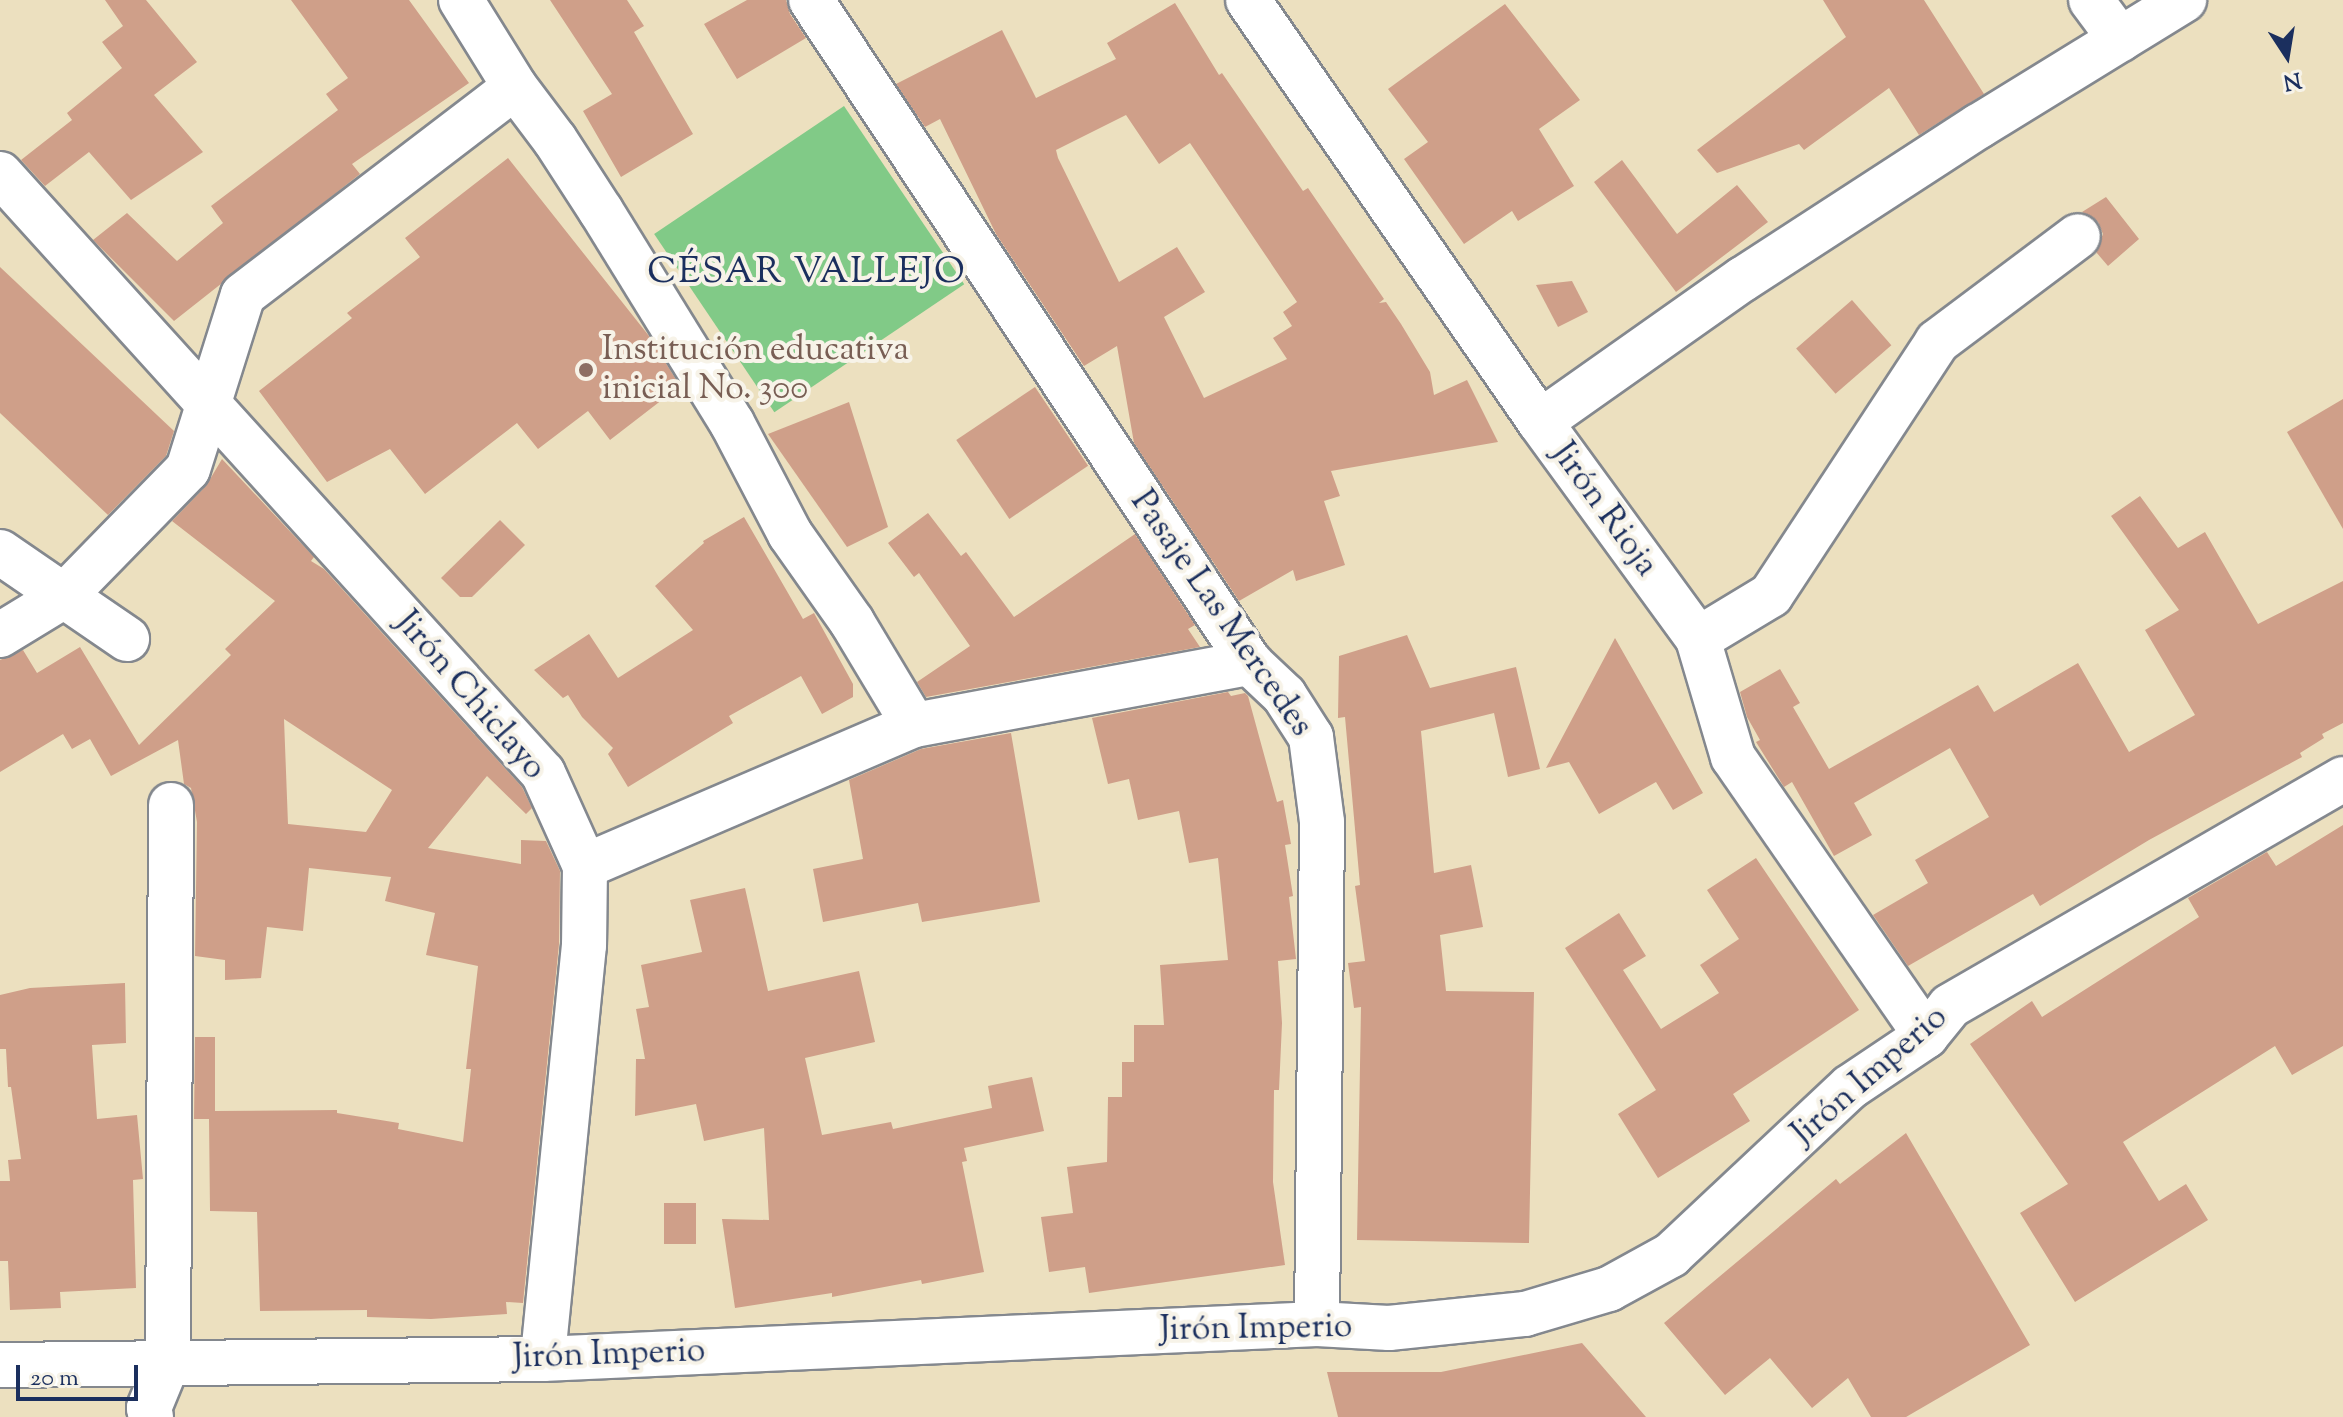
<!DOCTYPE html>
<meta charset="utf-8">
<style>
body{margin:0}
#map{position:relative;width:2343px;height:1417px;overflow:hidden;background:#ece0bf;font-family:"Sorts Mill Goudy",serif}
div>[style]{position:absolute}
[style*='--x']{left:calc(var(--x)*1px);top:calc(var(--y)*1px);width:calc(var(--w)*1px);rotate:calc(var(--a)*1deg)}
.green>*{inset:0;background:#81ca87;transform-origin:0 0}
.building>*{inset:0;background:#cf9f89;transform-origin:0 0}
.roads{filter:drop-shadow(2px 0 #84888e) drop-shadow(-2px 0 #84888e) drop-shadow(0 2px #84888e) drop-shadow(0 -2px #84888e)}
.street>*{height:44px;margin:-22px;padding:0 22px;transform-origin:22px;border-radius:22px;background:#fff}
.dots>*{width:22px;height:22px;translate:-50% -50%;box-sizing:border-box;border:4px solid #f7f3e8;border-radius:50%}
span{translate:-50% -50%;white-space:nowrap;text-align:center;line-height:1.15;-webkit-text-stroke:8px #f7f3e8;paint-order:stroke}
.education-label{font-size:34px;color:#785e54}
.left{translate:0 -50%;text-align:left}
.street-label{font-size:34px;color:#1b2f5e}
.neighbourhood-label{font-size:36px;color:#1b2f5e;letter-spacing:2px}
.north{position:absolute;left:2247px;top:16px;width:80px;height:80px;-webkit-text-stroke:6px #f7f3e8;paint-order:stroke;rotate:168deg;font-size:22px;font-weight:700;line-height:32px;text-align:center;color:#1b2f5e}
.north::after{content:'';display:block;margin:auto;width:28px;height:36px;background:#1b2f5e;clip-path:polygon(50% 0,100% 100%,50% 72%,0 100%)}
.scale{position:absolute;left:16px;top:1365px;width:122px;height:36px;box-sizing:border-box;border:4px solid #1b2f5e;border-top:0;padding-left:10px;font-size:24px;line-height:28px;white-space:nowrap;color:#1b2f5e;-webkit-text-stroke:6px #f7f3e8;paint-order:stroke}
</style>
<div id="map">
<div class="green">
<div style="left:844px;top:106px;width:215px;height:229px;rotate:56deg"></div>
</div>
<div class="building">
<div style="clip-path:polygon(105px 0,146px 0,197px 62px,154px 95px,203px 152px,131px 200px,89px 152px,45px 186px,21px 160px,72px 120px,67px 113px,122px 68px,102px 42px,123px 26px)"></div>
<div style="clip-path:polygon(291px 0,409px 0,469px 83px,352px 164px,360px 174px,174px 321px,93px 240px,127px 213px,177px 261px,223px 223px,211px 206px,338px 110px,326px 94px,348px 78px)"></div>
<div style="clip-path:polygon(550px 0,627px 0,644px 26px,634px 32px,693px 134px,621px 177px,583px 111px,612px 94px)"></div>
<div style="clip-path:polygon(747px 0,786px 0,790px 14px,806px 38px,737px 79px,704px 24px)"></div>
<div style="clip-path:polygon(1823px 0,1924px 0,1984px 94px,1919px 135px,1889px 88px,1804px 150px,1799px 144px,1717px 173px,1697px 150px,1846px 37px)"></div>
<div style="clip-path:polygon(evenodd,1175px 3px,1219px 75px,1222px 73px,1303px 191px,1308px 188px,1384px 299px,1379px 303px,1386px 302px,1401px 324px,1430px 372px,1434px 395px,1467px 380px,1498px 442px,1331px 471px,1340px 496px,1324px 501px,1345px 565px,1296px 581px,1293px 570px,1239px 601px,1134px 443px,1117px 346px,1084px 366px,996px 234px,940px 119px,925px 127px,896px 84px,1002px 30px,1036px 98px,1116px 59px,1107px 43px,1175px 3px,1126px 115px,1159px 164px,1190px 143px,1297px 302px,1283px 312px,1292px 326px,1273px 338px,1287px 359px,1204px 398px,1164px 317px,1205px 292px,1177px 247px,1119px 282px,1058px 158px,1056px 150px,1126px 115px)"></div>
<div style="clip-path:polygon(1505px 4px,1580px 100px,1539px 129px,1574px 186px,1518px 221px,1512px 211px,1464px 244px,1404px 159px,1428px 142px,1388px 89px)"></div>
<div style="clip-path:polygon(508px 158px,649px 336px,680px 386px,610px 440px,588px 411px,538px 449px,517px 423px,425px 494px,390px 449px,327px 482px,259px 391px,352px 318px,347px 313px,420px 257px,405px 238px)"></div>
<div style="clip-path:polygon(1622px 160px,1677px 234px,1737px 185px,1768px 222px,1676px 292px,1594px 182px)"></div>
<div style="clip-path:polygon(2106px 197px,2139px 239px,2108px 266px,2096px 252px,2103px 234px,2098px 222px,2082px 212px)"></div>
<div style="clip-path:polygon(0 267px,174px 431px,166px 456px,108px 515px,0 413px)"></div>
<div style="clip-path:polygon(1572px 281px,1588px 312px,1558px 327px,1536px 285px)"></div>
<div style="left:1852px;top:300px;width:60px;height:74px;rotate:49deg"></div>
<div style="left:1035px;top:387px;width:95px;height:95px;rotate:56deg"></div>
<div style="clip-path:polygon(2343px 399px,2343px 529px,2287px 432px)"></div>
<div style="clip-path:polygon(849px 402px,888px 527px,847px 547px,768px 434px)"></div>
<div style="clip-path:polygon(evenodd,222px 459px,314px 557px,311px 561px,324px 569px,522px 787px,532px 808px,526px 814px,487px 776px,428px 848px,521px 864px,521px 840px,546px 841px,560px 871px,559px 944px,523px 1303px,506px 1302px,507px 1314px,431px 1319px,367px 1317px,367px 1310px,260px 1311px,257px 1212px,210px 1211px,209px 1119px,194px 1119px,195px 1037px,215px 1037px,215px 1111px,337px 1110px,337px 1113px,399px 1123px,398px 1129px,463px 1142px,471px 1069px,466px 1069px,478px 966px,426px 955px,435px 913px,385px 901px,391px 877px,309px 868px,303px 931px,267px 927px,261px 978px,225px 980px,225px 960px,195px 956px,197px 822px,191px 788px,184px 784px,178px 740px,111px 776px,90px 739px,72px 749px,63px 734px,0 772px,0 660px,23px 650px,37px 673px,80px 647px,139px 745px,231px 655px,225px 649px,275px 601px,172px 521px,206px 486px,222px 459px,284px 719px,392px 790px,366px 832px,288px 824px,284px 719px)"></div>
<div style="clip-path:polygon(2140px 496px,2178px 548px,2205px 532px,2258px 624px,2343px 581px,2343px 723px,2322px 734px,2324px 738px,2300px 753px,2302px 757px,2149px 840px,2040px 906px,2033px 894px,1908px 966px,1873px 915px,1928px 883px,1915px 860px,1989px 817px,1950px 748px,1854px 803px,1872px 835px,1834px 856px,1792px 782px,1784px 787px,1756px 742px,1760px 740px,1747px 717px,1740px 692px,1780px 669px,1800px 703px,1793px 707px,1829px 769px,1978px 685px,1994px 712px,2078px 663px,2129px 752px,2195px 715px,2145px 630px,2179px 610px,2111px 516px)"></div>
<div style="clip-path:polygon(928px 513px,961px 556px,966px 552px,1014px 617px,1135px 534px,1195px 625px,1188px 629px,1200px 647px,926px 697px,917px 682px,970px 646px,919px 573px,914px 577px,888px 543px)"></div>
<div style="clip-path:polygon(744px 517px,803px 619px,814px 613px,853px 684px,853px 697px,822px 714px,801px 676px,729px 716px,733px 723px,628px 787px,608px 754px,613px 748px,582px 717px,568px 695px,563px 698px,534px 670px,589px 634px,618px 678px,693px 630px,655px 586px,704px 543px,703px 541px)"></div>
<div style="clip-path:polygon(500px 520px,525px 545px,472px 597px,460px 597px,441px 578px)"></div>
<div style="clip-path:polygon(1407px 635px,1430px 688px,1516px 667px,1540px 769px,1508px 777px,1494px 713px,1421px 731px,1434px 873px,1471px 865px,1483px 927px,1440px 935px,1446px 991px,1534px 992px,1529px 1243px,1357px 1240px,1361px 1007px,1354px 1008px,1348px 963px,1365px 961px,1355px 886px,1360px 885px,1345px 717px,1338px 718px,1339px 656px)"></div>
<div style="clip-path:polygon(1615px 638px,1703px 793px,1673px 810px,1656px 782px,1599px 814px,1569px 762px,1546px 768px)"></div>
<div style="clip-path:polygon(1228px 692px,1231px 696px,1245px 693px,1248px 696px,1277px 802px,1283px 800px,1291px 844px,1285px 845px,1293px 896px,1289px 897px,1296px 959px,1278px 961px,1282px 1023px,1279px 1090px,1274px 1090px,1273px 1182px,1285px 1265px,1089px 1293px,1085px 1267px,1049px 1272px,1041px 1217px,1073px 1213px,1067px 1167px,1107px 1162px,1108px 1097px,1122px 1097px,1122px 1062px,1134px 1062px,1134px 1025px,1164px 1025px,1160px 965px,1228px 960px,1218px 858px,1189px 863px,1179px 811px,1138px 820px,1129px 779px,1108px 784px,1092px 718px)"></div>
<div style="clip-path:polygon(1011px 733px,1040px 902px,922px 922px,918px 903px,823px 922px,813px 869px,863px 859px,849px 780px,921px 749px)"></div>
<div style="clip-path:polygon(2343px 825px,2343px 1046px,2292px 1075px,2275px 1046px,2123px 1142px,2159px 1201px,2186px 1184px,2208px 1220px,2075px 1302px,2020px 1213px,2068px 1184px,1970px 1044px,2032px 1001px,2042px 1017px,2199px 917px,2188px 898px,2267px 852px,2276px 866px)"></div>
<div style="clip-path:polygon(1756px 858px,1859px 1010px,1733px 1094px,1750px 1121px,1658px 1178px,1618px 1114px,1656px 1090px,1565px 948px,1619px 913px,1646px 956px,1623px 970px,1661px 1029px,1719px 993px,1700px 965px,1739px 939px,1707px 890px)"></div>
<div style="clip-path:polygon(745px 888px,768px 991px,859px 971px,875px 1042px,805px 1058px,822px 1135px,891px 1122px,893px 1129px,992px 1108px,988px 1086px,1032px 1077px,1044px 1131px,964px 1148px,967px 1161px,962px 1162px,984px 1272px,922px 1284px,921px 1280px,832px 1297px,832px 1293px,735px 1308px,722px 1219px,769px 1220px,764px 1128px,704px 1141px,696px 1104px,635px 1116px,636px 1059px,645px 1059px,636px 1009px,649px 1007px,641px 965px,702px 952px,690px 900px)"></div>
<div style="clip-path:polygon(125px 983px,126px 1043px,92px 1045px,97px 1119px,137px 1115px,143px 1179px,133px 1180px,136px 1288px,60px 1292px,61px 1308px,10px 1310px,8px 1261px,0 1261px,0 1181px,10px 1181px,8px 1160px,21px 1159px,11px 1087px,8px 1087px,6px 1049px,0 1049px,0 995px,30px 988px)"></div>
<div style="clip-path:polygon(1906px 1133px,2030px 1345px,1906px 1417px,1871px 1417px,1848px 1378px,1812px 1408px,1770px 1358px,1725px 1395px,1664px 1323px,1836px 1179px,1840px 1184px)"></div>
<div style="left:664px;top:1203px;width:32px;height:41px"></div>
<div style="clip-path:polygon(1582px 1343px,1646px 1417px,1338px 1417px,1327px 1372px,1441px 1372px)"></div>
</div>
<div class="roads">
<div class="street">
<div style="--x:461;--y:0;--w:102;--a:58.2"></div>
<div style="--x:515;--y:87;--w:66;--a:53"></div>
<div style="--x:555;--y:140;--w:85;--a:57.1"></div>
<div style="--x:601;--y:211;--w:249;--a:58.3"></div>
<div style="--x:732;--y:423;--w:125;--a:62.4"></div>
<div style="--x:790;--y:534;--w:108;--a:54.8"></div>
<div style="--x:852;--y:622;--w:120;--a:59"></div>
<div style="--x:811;--y:0;--w:795;--a:56.49"></div>
<div style="--x:1250;--y:663;--w:47;--a:43.3"></div>
<div style="--x:1284;--y:695;--w:50;--a:57.3"></div>
<div style="--x:1311;--y:737;--w:86;--a:82.6"></div>
<div style="--x:1322;--y:822;--w:502;--a:90.57"></div>
<div style="--x:1248;--y:0;--w:513;--a:55.32"></div>
<div style="--x:1540;--y:422;--w:268;--a:53.9"></div>
<div style="--x:1698;--y:639;--w:123;--a:73.5"></div>
<div style="--x:1733;--y:757;--w:339;--a:55.3"></div>
<div style="--x:2091;--y:0;--w:49;--a:53.4"></div>
<div style="--x:0;--y:174;--w:808;--a:47.81"></div>
<div style="--x:543;--y:773;--w:102;--a:65.7"></div>
<div style="--x:585;--y:866;--w:79;--a:90.7"></div>
<div style="--x:584;--y:945;--w:416;--a:95.7"></div>
<div style="--x:1540;--y:422;--w:248;--a:-35.2"></div>
<div style="--x:1743;--y:279;--w:281;--a:-33"></div>
<div style="--x:1979;--y:126;--w:241;--a:-31.6"></div>
<div style="--x:0;--y:552;--w:154;--a:34.4"></div>
<div style="--x:0;--y:635;--w:75;--a:-31.4"></div>
<div style="--x:64;--y:596;--w:177;--a:-45.7"></div>
<div style="--x:188;--y:469;--w:182;--a:-72.5"></div>
<div style="--x:243;--y:295;--w:342;--a:-37.4"></div>
<div style="--x:1698;--y:639;--w:85;--a:-31.1"></div>
<div style="--x:1771;--y:595;--w:303;--a:-56.7"></div>
<div style="--x:1937;--y:342;--w:176;--a:-36.9"></div>
<div style="--x:585;--y:866;--w:358;--a:-23.2"></div>
<div style="--x:914;--y:725;--w:342;--a:-10.5"></div>
<div style="--x:0;--y:1365;--w:543;--a:-0.63"></div>
<div style="--x:543;--y:1359;--w:775;--a:-2.59"></div>
<div style="--x:1317;--y:1324;--w:72;--a:3.2"></div>
<div style="--x:1389;--y:1328;--w:137;--a:-5.9"></div>
<div style="--x:1525;--y:1314;--w:88;--a:-16.6"></div>
<div style="--x:1609;--y:1289;--w:71;--a:-28.7"></div>
<div style="--x:1671;--y:1255;--w:245;--a:-43.2"></div>
<div style="--x:1850;--y:1087;--w:92;--a:-33.9"></div>
<div style="--x:1926;--y:1036;--w:38;--a:-51"></div>
<div style="--x:1950;--y:1006;--w:454;--a:-30"></div>
<div style="--x:151;--y:1417;--w:9;--a:-103"></div>
<div style="--x:149;--y:1408;--w:50;--a:-67.6"></div>
<div style="--x:168;--y:1362;--w:557;--a:-89.69"></div>
</div>
</div>
<div class="dots">
<div style="left:586px;top:370px;background:#8d6e63"></div>
</div>
<div class="education-label">
<span class="left" style="left:602px;top:370px">Institución educativa<br>inicial No. 300</span>
</div>
<div class="street-label">
<span style="left:1604px;top:510px;rotate:54deg">Jirón Rioja</span>
<span style="left:1221px;top:614px;rotate:55deg">Pasaje Las Mercedes</span>
<span style="left:470px;top:696px;rotate:49deg">Jirón Chiclayo</span>
<span style="left:1870px;top:1076px;rotate:-41deg">Jirón Imperio</span>
<span style="left:1256px;top:1329px;rotate:-1deg">Jirón Imperio</span>
<span style="left:609px;top:1355px;rotate:-2deg">Jirón Imperio</span>
</div>
<div class="neighbourhood-label">
<span style="left:807px;top:274px">CÉSAR VALLEJO</span>
</div>
<div class="north">N</div>
<div class="scale">20 m</div>
</div>
